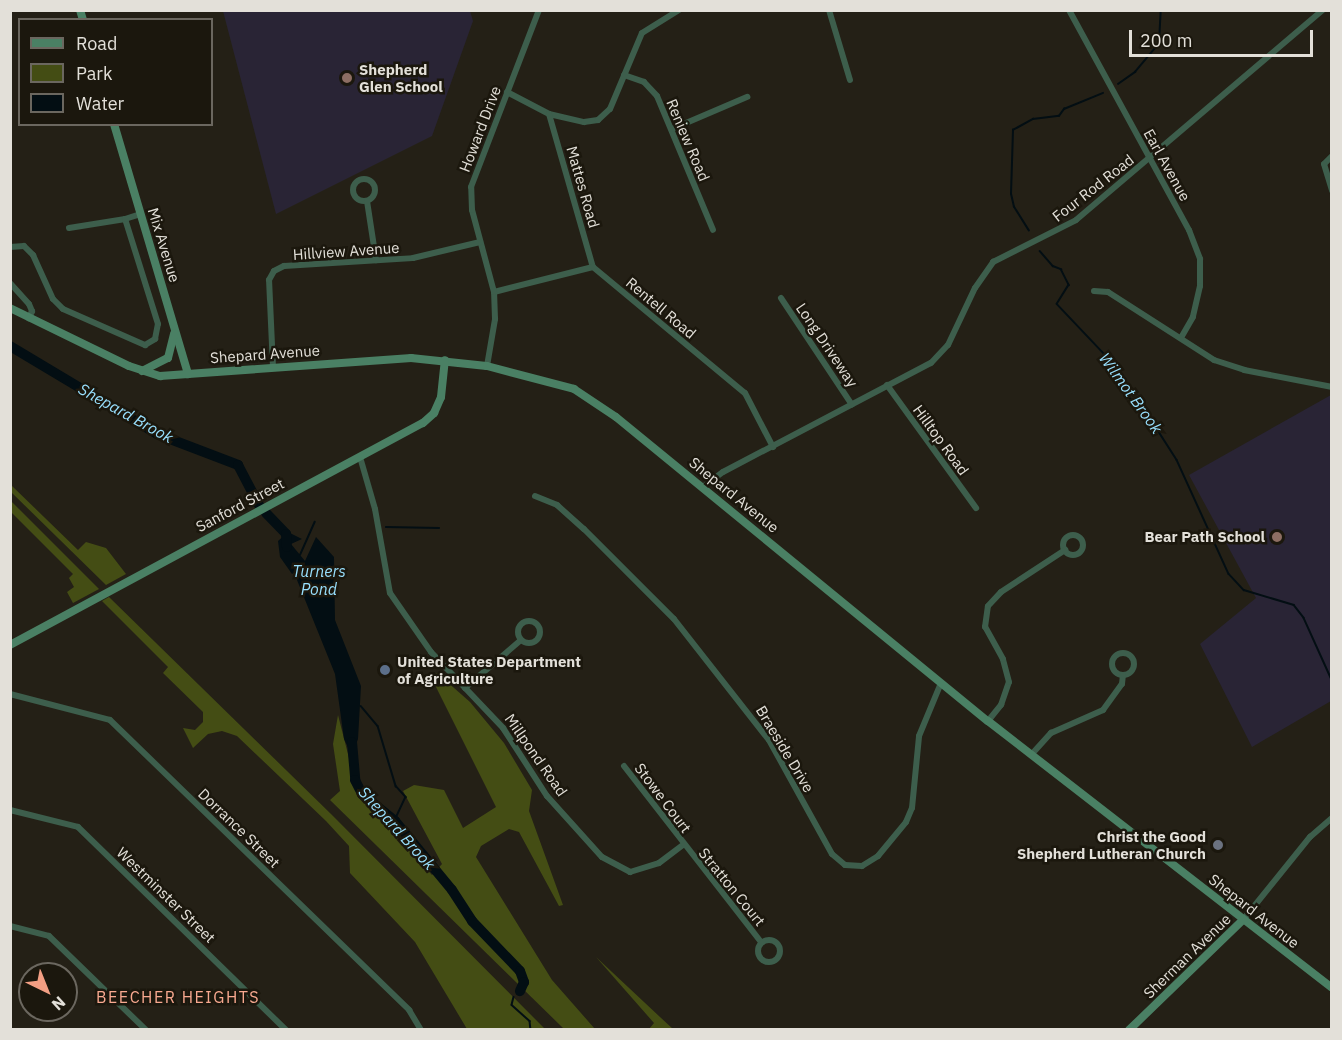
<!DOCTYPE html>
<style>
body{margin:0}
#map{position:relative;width:1342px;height:1040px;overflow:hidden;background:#242016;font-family:"IBM Plex Sans",sans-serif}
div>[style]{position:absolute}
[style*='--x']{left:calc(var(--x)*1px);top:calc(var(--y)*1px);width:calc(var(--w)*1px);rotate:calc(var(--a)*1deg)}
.education>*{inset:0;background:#292435}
.green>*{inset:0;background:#444d14}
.water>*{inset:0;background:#030e13}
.stream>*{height:1.5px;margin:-0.75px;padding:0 0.75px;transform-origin:0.75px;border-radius:0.75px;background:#030e13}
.river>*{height:10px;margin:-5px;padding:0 5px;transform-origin:5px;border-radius:5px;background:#030e13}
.street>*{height:6px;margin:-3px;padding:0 3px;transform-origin:3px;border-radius:3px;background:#3d5e4c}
.street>.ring{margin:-3px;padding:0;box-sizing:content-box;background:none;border:6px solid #3d5e4c;border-radius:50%}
.secondary>*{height:8px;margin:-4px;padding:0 4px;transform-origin:4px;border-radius:4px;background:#4a8064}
.dots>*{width:16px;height:16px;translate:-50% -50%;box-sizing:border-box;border:3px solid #1b170d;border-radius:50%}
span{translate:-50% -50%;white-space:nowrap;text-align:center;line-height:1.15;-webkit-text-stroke:5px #1b170d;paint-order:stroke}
.poi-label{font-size:15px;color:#e3e0d9;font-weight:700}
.left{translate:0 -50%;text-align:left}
.right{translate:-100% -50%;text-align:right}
.street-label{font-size:15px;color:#e3e0d9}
.water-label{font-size:16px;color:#98dffd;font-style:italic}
.neighbourhood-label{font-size:16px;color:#f8a990;letter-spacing:1.5px}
.frame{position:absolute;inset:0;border:12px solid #e3e0d9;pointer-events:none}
.legend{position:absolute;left:18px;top:18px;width:195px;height:108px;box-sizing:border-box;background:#1b170d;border:2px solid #6b675f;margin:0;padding:8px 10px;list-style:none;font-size:18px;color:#e3e0d9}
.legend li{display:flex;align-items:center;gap:12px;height:30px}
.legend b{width:30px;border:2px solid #6b675f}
.north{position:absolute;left:18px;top:962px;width:60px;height:60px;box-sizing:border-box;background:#1b170d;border:2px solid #6b675f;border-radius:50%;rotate:137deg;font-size:16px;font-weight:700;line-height:24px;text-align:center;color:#e3e0d9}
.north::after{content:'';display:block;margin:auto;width:21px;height:27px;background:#f39f84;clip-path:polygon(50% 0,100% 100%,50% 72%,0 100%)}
.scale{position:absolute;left:1129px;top:30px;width:184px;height:27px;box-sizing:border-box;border:3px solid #e3e0d9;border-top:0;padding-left:8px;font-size:18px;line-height:21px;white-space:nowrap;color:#e3e0d9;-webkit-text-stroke:4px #1b170d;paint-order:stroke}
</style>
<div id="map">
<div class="education">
<div style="clip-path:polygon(470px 11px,473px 21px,432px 136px,276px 214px,223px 11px)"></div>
<div style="clip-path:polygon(1331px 395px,1331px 701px,1252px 747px,1200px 644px,1256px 598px,1189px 475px)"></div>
</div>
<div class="green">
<div style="clip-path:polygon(10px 484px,78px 550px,86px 542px,106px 548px,126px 574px,106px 585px,11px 492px)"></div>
<div style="clip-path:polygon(10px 501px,11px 501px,99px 589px,73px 603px,67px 592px,74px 587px,69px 578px,73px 574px,11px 512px)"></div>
<div style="clip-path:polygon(109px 597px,331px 814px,545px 1029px,467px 1029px,415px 942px,350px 873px,349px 846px,326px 821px,237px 736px,222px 731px,208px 734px,193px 748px,183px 728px,195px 730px,203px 722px,203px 712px,163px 673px,168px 667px,102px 601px)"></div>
<div style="clip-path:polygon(437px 673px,470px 702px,504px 743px,532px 790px,529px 811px,563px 905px,559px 906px,519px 832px,509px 829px,481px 846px,476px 857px,552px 980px,595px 1029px,564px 1029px,330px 800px,340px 791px,333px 744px,338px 715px,359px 797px,432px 875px,442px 864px,403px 791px,414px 785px,444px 790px,463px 828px,496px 807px,431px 677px)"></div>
<div style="clip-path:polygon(596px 957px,660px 1017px,673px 1029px,649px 1029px,654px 1023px)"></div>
</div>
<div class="water">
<div style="clip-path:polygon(288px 532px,302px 539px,291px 544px,305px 561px,316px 537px,334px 557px,335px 620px,361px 686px,358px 739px,352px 756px,344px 739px,335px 674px,297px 580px,301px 568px,292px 563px,297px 571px,292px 574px,280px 557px,278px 541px)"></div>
</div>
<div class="stream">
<div style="--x:1118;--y:84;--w:21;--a:-35"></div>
<div style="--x:1135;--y:72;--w:38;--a:-50"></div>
<div style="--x:1159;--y:43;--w:33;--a:-87"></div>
<div style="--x:1029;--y:231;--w:28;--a:-122"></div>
<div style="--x:1014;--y:207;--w:13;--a:-103"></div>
<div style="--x:1011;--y:194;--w:64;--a:-88.2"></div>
<div style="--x:1013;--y:130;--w:23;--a:-29"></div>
<div style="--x:1033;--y:119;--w:26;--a:-7"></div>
<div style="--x:1059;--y:116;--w:9;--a:-54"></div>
<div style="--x:1064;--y:109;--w:42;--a:-22.3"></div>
<div style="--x:1040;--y:251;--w:20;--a:49"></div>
<div style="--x:1053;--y:266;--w:9;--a:21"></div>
<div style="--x:1061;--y:269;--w:18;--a:63"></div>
<div style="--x:1069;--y:285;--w:22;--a:122"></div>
<div style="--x:1057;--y:304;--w:79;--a:46.5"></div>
<div style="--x:1111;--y:361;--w:13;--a:77"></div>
<div style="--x:1114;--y:374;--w:32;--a:56"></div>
<div style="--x:1132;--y:401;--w:28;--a:45"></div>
<div style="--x:1152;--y:421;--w:46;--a:57.3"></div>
<div style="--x:1177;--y:460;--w:125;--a:65.5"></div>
<div style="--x:1229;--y:574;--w:22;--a:47"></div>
<div style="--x:1244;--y:590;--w:52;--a:16.7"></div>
<div style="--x:1294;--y:605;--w:16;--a:52"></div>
<div style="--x:1304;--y:618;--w:68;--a:65.7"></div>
<div style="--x:386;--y:527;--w:53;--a:1.1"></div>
<div style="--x:300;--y:555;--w:36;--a:-66"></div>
<div style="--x:361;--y:706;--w:26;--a:50"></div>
<div style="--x:378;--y:726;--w:63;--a:73.3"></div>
<div style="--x:396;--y:786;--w:15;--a:48"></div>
<div style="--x:406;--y:797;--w:26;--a:115"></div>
<div style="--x:514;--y:997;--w:8;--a:104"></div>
<div style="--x:512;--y:1005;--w:24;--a:42"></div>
<div style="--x:530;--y:1021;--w:9;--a:84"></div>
</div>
<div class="river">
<div style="--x:10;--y:346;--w:171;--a:30.9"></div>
<div style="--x:157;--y:434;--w:87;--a:20.9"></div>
<div style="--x:238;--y:465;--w:45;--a:62.3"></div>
<div style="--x:266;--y:513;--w:29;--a:46"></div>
<div style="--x:286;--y:534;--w:13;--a:86"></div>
<div style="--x:352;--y:742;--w:38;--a:85"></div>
<div style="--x:355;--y:780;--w:16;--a:63"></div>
<div style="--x:362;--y:794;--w:43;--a:39.3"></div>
<div style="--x:395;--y:821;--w:89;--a:50.4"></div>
<div style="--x:452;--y:890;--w:37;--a:57"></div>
<div style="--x:472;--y:921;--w:69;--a:46.2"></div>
<div style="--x:520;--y:971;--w:12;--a:70"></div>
<div style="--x:524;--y:982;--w:10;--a:114"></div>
</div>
<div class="street">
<div style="--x:829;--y:10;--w:73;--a:73.3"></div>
<div style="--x:1069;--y:10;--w:251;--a:61.4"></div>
<div style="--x:1189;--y:230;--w:31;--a:69"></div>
<div style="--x:1200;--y:259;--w:27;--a:90"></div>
<div style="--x:1200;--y:286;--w:32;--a:103"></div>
<div style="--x:1193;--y:317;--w:24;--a:120"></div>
<div style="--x:624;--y:75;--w:21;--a:19"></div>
<div style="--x:644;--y:82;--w:19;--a:47"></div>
<div style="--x:657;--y:96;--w:145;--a:67.3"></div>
<div style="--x:507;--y:92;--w:47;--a:27.6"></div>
<div style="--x:549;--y:114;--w:36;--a:13"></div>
<div style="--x:584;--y:122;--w:14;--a:-8"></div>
<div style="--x:598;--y:120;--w:16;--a:-43"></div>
<div style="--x:610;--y:109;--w:82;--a:-67.2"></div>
<div style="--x:642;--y:33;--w:44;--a:-31.9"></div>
<div style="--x:549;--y:114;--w:159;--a:74"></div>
<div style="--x:672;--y:129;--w:82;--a:-23.1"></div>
<div style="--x:1332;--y:156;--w:11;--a:135"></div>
<div style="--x:1324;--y:164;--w:28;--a:73"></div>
<div class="ring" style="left:353px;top:179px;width:16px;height:16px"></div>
<div style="--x:367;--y:201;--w:60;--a:81.3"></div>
<div style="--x:69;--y:228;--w:57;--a:-9.1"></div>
<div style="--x:10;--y:247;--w:14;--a:-4"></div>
<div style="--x:24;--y:246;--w:13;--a:45"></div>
<div style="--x:33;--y:255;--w:48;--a:65.6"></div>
<div style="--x:53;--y:299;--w:14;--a:45"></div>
<div style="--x:63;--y:309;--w:90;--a:23.7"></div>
<div style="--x:145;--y:345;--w:12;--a:-31"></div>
<div style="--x:155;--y:339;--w:15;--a:-79"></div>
<div style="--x:158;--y:324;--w:110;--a:-107.4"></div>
<div style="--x:125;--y:219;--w:16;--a:-18"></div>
<div style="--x:10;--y:283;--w:28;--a:48"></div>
<div style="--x:29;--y:304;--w:8;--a:67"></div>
<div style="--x:32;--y:311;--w:8;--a:113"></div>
<div style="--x:1094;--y:291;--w:14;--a:4"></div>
<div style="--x:1108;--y:292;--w:126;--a:32.7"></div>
<div style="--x:1214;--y:360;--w:32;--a:18"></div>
<div style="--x:1244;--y:370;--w:90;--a:10.9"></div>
<div style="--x:494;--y:292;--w:102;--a:-14.2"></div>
<div style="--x:593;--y:267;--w:197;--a:39.7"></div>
<div style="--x:745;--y:393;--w:61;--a:62.6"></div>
<div style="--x:781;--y:298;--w:128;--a:56.4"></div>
<div style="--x:487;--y:366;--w:48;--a:-80.3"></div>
<div style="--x:495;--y:319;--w:27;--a:-92"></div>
<div style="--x:494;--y:292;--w:85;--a:-105"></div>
<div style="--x:472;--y:210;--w:23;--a:-92"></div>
<div style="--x:471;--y:187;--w:190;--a:-69"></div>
<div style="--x:273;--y:367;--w:87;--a:-92.6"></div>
<div style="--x:269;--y:280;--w:10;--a:-61"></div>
<div style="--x:274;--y:271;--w:11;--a:-27"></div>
<div style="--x:284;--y:266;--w:129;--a:-3.5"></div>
<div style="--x:413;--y:258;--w:69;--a:-13.4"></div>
<div style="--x:887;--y:385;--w:152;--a:54.1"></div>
<div style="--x:360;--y:457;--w:54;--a:73.9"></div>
<div style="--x:375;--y:509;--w:85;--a:79.9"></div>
<div style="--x:390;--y:593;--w:72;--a:55.2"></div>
<div style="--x:431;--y:652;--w:105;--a:46.5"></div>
<div style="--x:503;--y:728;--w:81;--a:57.1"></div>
<div style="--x:547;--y:796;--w:82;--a:48"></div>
<div style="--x:602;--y:857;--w:32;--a:28"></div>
<div style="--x:630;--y:872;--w:30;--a:-17"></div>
<div style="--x:659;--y:863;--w:30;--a:-37"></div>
<div style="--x:703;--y:487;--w:25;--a:-37"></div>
<div style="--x:723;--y:472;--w:235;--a:-27.7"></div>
<div style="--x:931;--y:363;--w:25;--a:-47"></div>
<div style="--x:948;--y:345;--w:63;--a:-64.7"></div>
<div style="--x:975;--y:288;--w:32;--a:-55"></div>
<div style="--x:993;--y:262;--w:93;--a:-26.8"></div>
<div style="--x:1076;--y:220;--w:324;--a:-40.4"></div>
<div style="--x:535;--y:496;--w:24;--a:22"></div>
<div style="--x:557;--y:505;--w:36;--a:42"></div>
<div style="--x:584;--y:529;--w:127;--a:45"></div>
<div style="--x:674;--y:619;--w:154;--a:51.9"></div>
<div style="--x:769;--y:740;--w:130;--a:61.1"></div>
<div style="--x:832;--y:854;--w:17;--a:40"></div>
<div style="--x:845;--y:865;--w:17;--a:3"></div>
<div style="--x:862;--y:866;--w:19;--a:-32"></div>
<div style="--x:878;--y:856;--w:44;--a:-50.5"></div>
<div style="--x:906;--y:822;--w:15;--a:-67"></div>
<div style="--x:912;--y:808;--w:72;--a:-84.4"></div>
<div style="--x:919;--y:736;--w:57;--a:-67.5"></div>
<div class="ring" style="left:1063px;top:535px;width:14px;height:14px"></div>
<div class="ring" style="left:518px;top:621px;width:16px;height:16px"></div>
<div class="ring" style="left:1112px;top:653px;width:16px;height:16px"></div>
<div style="--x:465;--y:688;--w:74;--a:-40.6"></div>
<div style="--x:10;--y:694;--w:103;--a:14.6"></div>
<div style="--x:110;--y:720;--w:417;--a:44.1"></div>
<div style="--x:409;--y:1010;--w:23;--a:59"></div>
<div style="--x:988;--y:721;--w:21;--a:-51"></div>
<div style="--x:1001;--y:705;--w:24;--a:-71"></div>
<div style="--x:1009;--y:682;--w:24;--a:-105"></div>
<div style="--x:1003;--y:659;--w:37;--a:-119"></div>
<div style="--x:985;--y:627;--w:21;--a:-82"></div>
<div style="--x:988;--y:606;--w:19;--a:-47"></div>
<div style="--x:1001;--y:592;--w:77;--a:-33.3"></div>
<div style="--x:1031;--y:755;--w:30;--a:-48"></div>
<div style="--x:1051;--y:733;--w:57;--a:-23.9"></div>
<div style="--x:1103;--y:710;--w:32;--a:-54"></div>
<div style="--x:1122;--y:684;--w:9;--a:-84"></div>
<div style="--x:624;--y:766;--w:224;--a:52.1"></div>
<div style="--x:10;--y:810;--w:70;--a:14"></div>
<div style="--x:78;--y:827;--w:291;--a:44.3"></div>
<div style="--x:1243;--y:920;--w:107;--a:-51.1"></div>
<div style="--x:1310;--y:837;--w:29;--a:-41"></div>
<div style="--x:10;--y:926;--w:40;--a:14.4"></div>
<div style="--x:49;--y:936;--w:135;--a:44.1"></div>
<div class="ring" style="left:758px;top:940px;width:16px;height:16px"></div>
</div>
<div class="secondary">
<div style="--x:80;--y:10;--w:10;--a:73"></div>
<div style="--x:114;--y:124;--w:261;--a:73.5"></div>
<div style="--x:10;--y:308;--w:132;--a:26"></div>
<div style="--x:129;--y:366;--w:33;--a:18"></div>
<div style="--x:160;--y:376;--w:252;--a:-4.1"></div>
<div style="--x:411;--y:358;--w:76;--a:6"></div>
<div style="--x:487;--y:366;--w:90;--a:14.8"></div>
<div style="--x:574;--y:389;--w:50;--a:33.7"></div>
<div style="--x:616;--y:417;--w:480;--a:39.3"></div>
<div style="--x:988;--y:721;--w:435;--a:37.8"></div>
<div style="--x:142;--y:371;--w:29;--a:-27"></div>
<div style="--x:168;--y:358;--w:25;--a:-76"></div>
<div style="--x:10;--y:645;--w:469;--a:-28.3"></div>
<div style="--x:423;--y:423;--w:15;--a:-42"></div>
<div style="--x:434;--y:413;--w:17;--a:-66"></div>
<div style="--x:441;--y:397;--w:37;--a:-84"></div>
<div style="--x:1129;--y:1030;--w:158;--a:-44"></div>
</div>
<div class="dots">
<div style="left:347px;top:78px;background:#8d6e63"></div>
<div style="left:1277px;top:537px;background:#8d6e63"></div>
<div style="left:385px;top:670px;background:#5c6f8a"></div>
<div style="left:1218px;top:845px;background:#6b7280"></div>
</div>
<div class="poi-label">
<span class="left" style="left:359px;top:78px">Shepherd<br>Glen School</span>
<span class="right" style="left:1265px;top:537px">Bear Path School</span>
<span class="left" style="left:397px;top:670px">United States Department<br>of Agriculture</span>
<span class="right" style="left:1206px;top:845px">Christ the Good<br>Shepherd Lutheran Church</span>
</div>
<div class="street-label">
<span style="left:480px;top:129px;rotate:-69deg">Howard Drive</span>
<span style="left:688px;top:140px;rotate:67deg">Reniew Road</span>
<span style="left:1167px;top:165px;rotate:61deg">Earl Avenue</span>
<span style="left:583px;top:187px;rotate:74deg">Mattes Road</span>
<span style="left:1093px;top:188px;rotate:-38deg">Four Rod Road</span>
<span style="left:164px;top:245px;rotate:73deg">Mix Avenue</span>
<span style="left:346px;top:251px;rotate:-4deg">Hillview Avenue</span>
<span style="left:661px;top:308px;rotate:40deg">Rentell Road</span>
<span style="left:827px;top:345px;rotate:56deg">Long Driveway</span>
<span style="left:265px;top:354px;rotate:-4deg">Shepard Avenue</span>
<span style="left:941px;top:440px;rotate:54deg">Hilltop Road</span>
<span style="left:734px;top:495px;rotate:39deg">Shepard Avenue</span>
<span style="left:240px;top:505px;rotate:-28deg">Sanford Street</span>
<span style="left:785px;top:749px;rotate:59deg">Braeside Drive</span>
<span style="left:536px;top:755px;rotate:55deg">Millpond Road</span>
<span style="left:663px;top:798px;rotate:53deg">Stowe Court</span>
<span style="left:239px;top:828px;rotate:44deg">Dorrance Street</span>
<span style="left:732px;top:887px;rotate:51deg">Stratton Court</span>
<span style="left:166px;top:895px;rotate:44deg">Westminster Street</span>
<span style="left:1254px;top:911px;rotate:38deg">Shepard Avenue</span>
<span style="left:1187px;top:956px;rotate:-44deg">Sherman Avenue</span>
</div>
<div class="water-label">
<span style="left:1131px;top:393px;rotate:54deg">Wilmot Brook</span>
<span style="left:126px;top:413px;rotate:29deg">Shepard Brook</span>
<span style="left:319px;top:580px">Turners<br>Pond</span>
<span style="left:397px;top:828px;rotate:48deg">Shepard Brook</span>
</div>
<div class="neighbourhood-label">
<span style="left:178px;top:997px">BEECHER HEIGHTS</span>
</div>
<div class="frame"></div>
<ul class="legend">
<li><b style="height:8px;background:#4a8064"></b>Road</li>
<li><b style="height:16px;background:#444d14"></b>Park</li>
<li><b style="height:16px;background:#030e13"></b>Water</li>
</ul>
<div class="north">N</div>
<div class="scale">200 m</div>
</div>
